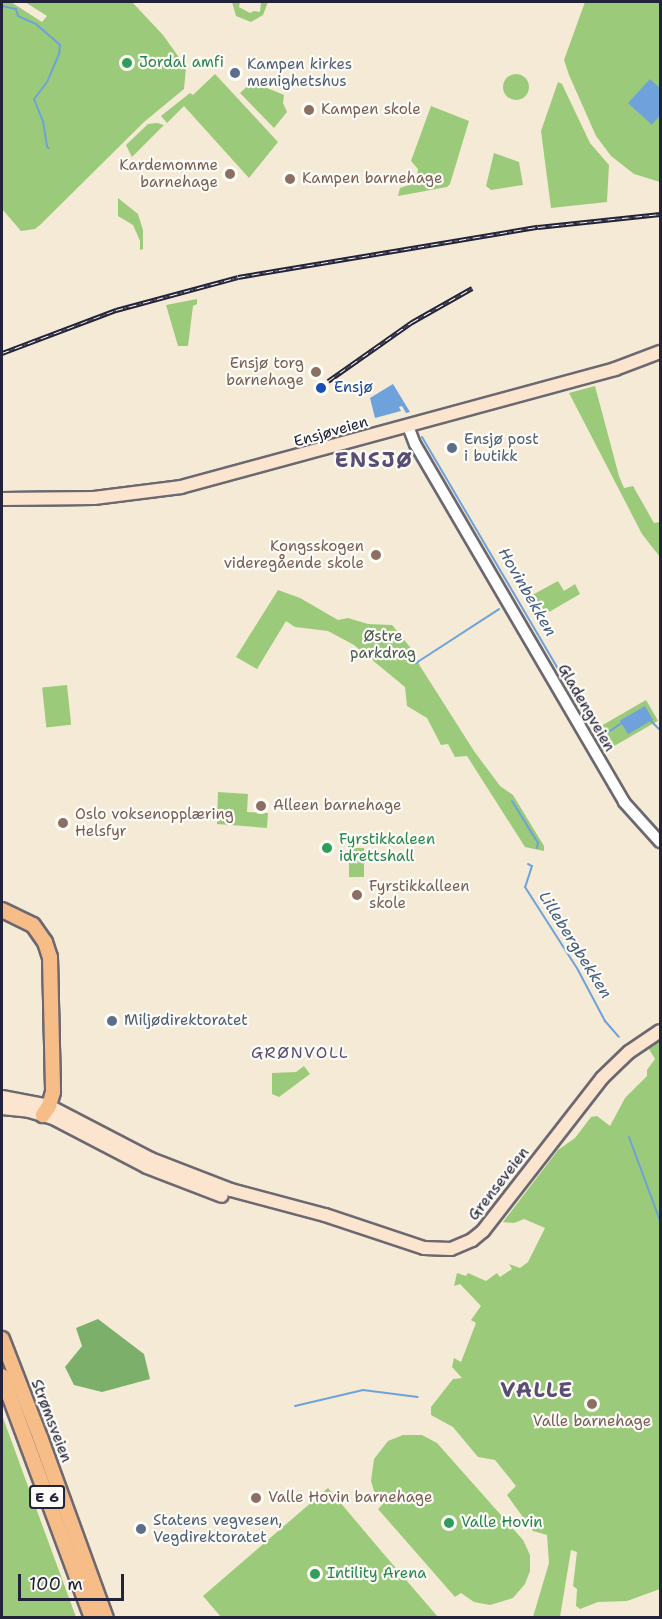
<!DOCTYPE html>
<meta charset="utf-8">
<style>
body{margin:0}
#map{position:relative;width:662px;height:1619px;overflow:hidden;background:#f5ead5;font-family:"Shantell Sans",sans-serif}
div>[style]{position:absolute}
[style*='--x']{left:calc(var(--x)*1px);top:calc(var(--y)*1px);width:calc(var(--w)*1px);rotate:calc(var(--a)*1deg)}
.green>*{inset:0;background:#9bcb7a;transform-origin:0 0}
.round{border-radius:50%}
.forest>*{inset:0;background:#7caf6a}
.water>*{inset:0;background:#6fa2db;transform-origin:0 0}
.stream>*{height:2px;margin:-1px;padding:0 1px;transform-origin:1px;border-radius:1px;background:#6fa2db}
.roads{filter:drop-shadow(2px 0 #6c6871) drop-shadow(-2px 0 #6c6871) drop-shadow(0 2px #6c6871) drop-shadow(0 -2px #6c6871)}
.tertiary>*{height:10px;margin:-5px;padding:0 5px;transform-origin:5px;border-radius:5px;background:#fff}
.secondary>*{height:12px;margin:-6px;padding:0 6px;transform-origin:6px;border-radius:6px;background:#fce5cf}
.trunk>*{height:14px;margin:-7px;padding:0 7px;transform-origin:7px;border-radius:7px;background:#f7bd88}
.rail>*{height:4.5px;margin-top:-2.25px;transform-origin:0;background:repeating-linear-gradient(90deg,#fdfcf7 0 7px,#22223b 0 14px);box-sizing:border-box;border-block:2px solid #22223b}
.dots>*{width:16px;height:16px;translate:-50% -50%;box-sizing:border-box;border:3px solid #fdfcf7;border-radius:50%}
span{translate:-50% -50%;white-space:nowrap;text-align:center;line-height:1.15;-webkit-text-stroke:4.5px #fdfcf7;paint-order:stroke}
.shield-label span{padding:2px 4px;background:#fdfcf7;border:2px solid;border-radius:4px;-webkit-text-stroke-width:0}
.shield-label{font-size:14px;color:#22223b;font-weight:700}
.leisure-label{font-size:15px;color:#27864d}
.left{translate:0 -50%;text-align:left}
.service-label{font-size:15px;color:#4e5e75}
.education-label{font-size:15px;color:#785e54}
.right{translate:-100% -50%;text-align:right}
.transit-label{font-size:15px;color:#164399}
.street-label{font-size:15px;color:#22223b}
.park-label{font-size:15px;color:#4c5d51}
.water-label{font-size:16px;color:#455c83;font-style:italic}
.neighbourhood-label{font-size:16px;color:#594d74;letter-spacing:1.5px}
.district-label{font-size:21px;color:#594d74;font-weight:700;letter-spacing:1.5px}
.frame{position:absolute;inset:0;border:3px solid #22223b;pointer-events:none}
.scale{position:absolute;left:18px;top:1574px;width:106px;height:27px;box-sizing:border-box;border:3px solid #22223b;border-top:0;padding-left:8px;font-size:18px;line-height:21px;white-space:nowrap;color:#22223b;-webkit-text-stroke:4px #fdfcf7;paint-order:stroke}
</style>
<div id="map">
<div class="green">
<div style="clip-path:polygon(2px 2px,11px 2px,42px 22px,47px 16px,25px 2px,132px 2px,163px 35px,186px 67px,184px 89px,144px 122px,40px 225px,35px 229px,21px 231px,2px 209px)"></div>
<div style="clip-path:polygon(232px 2px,240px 2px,239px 7px,250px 13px,254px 11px,260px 12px,261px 2px,268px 2px,263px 15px,251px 22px,236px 16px)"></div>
<div style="clip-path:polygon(585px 2px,660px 2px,660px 182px,634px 174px,611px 156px,596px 136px,569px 75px,564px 60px)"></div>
<div style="clip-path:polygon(215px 74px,278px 142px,249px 178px,184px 106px,167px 123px,161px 116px,190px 93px,193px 95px)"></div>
<div class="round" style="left:503px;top:74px;width:26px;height:26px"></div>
<div style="clip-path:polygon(252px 82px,284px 95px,283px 103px,287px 112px,274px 128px,240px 93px)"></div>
<div style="clip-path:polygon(558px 82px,562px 84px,590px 143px,609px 165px,607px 202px,551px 208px,541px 131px)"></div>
<div style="clip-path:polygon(431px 106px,469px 121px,450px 184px,447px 187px,398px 196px,400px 188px,412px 184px,417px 178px,418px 169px,411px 161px)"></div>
<div style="clip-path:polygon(157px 123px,164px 125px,132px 157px,126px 145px,148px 124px)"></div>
<div style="clip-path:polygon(494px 153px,519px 162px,523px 185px,491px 190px,486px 186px)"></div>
<div style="clip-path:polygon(118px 198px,138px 214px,143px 230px,143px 249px,140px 250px,140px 241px,133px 225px,118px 216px)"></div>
<div style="clip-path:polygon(197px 299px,197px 304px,193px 306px,188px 346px,178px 346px,166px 305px)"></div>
<div style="clip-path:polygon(595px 386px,619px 476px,624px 488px,633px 486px,654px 523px,660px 522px,660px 557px,642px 534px,569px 393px)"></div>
<div style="clip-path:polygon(558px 581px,564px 591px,575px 584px,580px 594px,537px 619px,525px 599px)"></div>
<div style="clip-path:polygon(278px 590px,300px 598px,338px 620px,348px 618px,368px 624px,392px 625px,414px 652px,420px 666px,474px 751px,500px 786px,513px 795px,544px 846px,544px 851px,525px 847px,467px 756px,455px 757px,448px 744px,441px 745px,427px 718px,407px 706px,405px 687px,354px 645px,328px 631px,295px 627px,286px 621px,257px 669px,236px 657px)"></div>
<div style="left:67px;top:685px;width:40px;height:25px;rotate:84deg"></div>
<div style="left:646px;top:700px;width:24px;height:51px;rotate:60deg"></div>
<div style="clip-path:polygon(218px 792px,248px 794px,247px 812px,268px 813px,267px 828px,217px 824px)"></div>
<div style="left:349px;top:848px;width:15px;height:29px"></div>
<div style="clip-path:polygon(660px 1041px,660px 1589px,627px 1601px,598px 1602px,580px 1609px,576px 1606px,577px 1589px,573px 1586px,577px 1552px,571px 1550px,560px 1617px,533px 1617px,549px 1563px,547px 1535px,533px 1531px,507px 1495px,516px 1486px,495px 1460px,478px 1457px,453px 1427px,431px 1415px,431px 1407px,453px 1379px,462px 1378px,452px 1367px,454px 1358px,461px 1362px,476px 1323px,471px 1320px,481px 1306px,460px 1284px,454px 1286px,457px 1273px,466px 1276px,468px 1273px,486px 1281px,497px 1273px,500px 1277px,512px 1269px,509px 1264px,520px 1268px,528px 1262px,545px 1228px,524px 1219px,514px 1223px,503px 1222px,558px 1150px,575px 1138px,591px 1117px,597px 1116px,610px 1126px,625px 1098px,647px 1076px,647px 1070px,655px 1059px,649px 1049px)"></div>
<div style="clip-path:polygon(304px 1066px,310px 1074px,279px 1097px,272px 1094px,272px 1073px,296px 1072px)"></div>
<div style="clip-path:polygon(2px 1415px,29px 1489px,76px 1617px,2px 1617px)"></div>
<div style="clip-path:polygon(403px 1435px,422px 1435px,437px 1443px,523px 1540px,530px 1555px,530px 1571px,525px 1584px,513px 1598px,490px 1605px,474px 1602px,461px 1593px,455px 1597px,378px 1509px,383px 1504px,375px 1494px,371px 1481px,374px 1459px,388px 1441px)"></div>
<div style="clip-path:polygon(328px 1488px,382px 1552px,438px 1617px,221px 1617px,203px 1596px)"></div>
</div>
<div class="forest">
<div style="clip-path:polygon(98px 1319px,144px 1354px,150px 1379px,102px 1392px,74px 1385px,65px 1367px,82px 1346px,76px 1328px)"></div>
</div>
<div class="water">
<div style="clip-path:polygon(650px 79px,660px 88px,660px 115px,652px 125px,628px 103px)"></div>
<div style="clip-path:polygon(393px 384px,410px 412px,406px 413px,402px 406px,399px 407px,401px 411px,375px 418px,370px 398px)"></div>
<div style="left:645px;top:706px;width:16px;height:29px;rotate:60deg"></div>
</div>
<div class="stream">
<div style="--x:2;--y:6;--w:14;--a:12"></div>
<div style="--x:16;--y:9;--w:7;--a:74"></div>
<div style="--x:18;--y:16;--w:20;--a:24"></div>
<div style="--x:36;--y:24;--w:32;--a:41"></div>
<div style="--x:60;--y:45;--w:9;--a:96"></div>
<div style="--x:59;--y:54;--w:30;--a:113"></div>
<div style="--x:47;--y:82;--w:21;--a:127"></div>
<div style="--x:34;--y:99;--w:24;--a:68"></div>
<div style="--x:43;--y:121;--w:26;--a:81"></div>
<div style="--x:47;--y:147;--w:2;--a:27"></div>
<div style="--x:422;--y:437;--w:346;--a:59.6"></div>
<div style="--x:597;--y:735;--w:7;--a:0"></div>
<div style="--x:604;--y:735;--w:22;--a:-34"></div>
<div style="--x:416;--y:663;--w:99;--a:-33"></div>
<div style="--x:651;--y:721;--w:13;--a:45"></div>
<div style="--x:512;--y:801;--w:49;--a:58.2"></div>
<div style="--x:538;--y:843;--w:5;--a:101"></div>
<div style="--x:528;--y:864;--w:4;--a:27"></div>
<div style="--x:532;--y:866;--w:22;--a:108"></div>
<div style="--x:525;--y:887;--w:98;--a:57.4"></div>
<div style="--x:578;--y:970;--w:58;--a:62.1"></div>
<div style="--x:605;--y:1021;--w:21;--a:49"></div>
<div style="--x:629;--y:1137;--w:90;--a:69.7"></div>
<div style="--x:295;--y:1406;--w:70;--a:-13.2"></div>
<div style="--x:363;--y:1390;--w:55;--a:7.3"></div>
</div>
<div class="roads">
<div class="tertiary">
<div style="--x:408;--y:426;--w:19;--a:69"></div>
<div style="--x:415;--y:444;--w:415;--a:59.7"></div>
<div style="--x:624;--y:802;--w:54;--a:48"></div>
</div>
<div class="secondary">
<div style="--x:2;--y:499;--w:92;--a:-0.6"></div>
<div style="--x:94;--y:498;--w:88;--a:-7.2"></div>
<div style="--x:181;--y:487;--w:450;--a:-15.2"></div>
<div style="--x:615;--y:369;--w:48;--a:-20.7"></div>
<div style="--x:2;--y:1097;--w:48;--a:10.8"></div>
<div style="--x:49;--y:1106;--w:115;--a:27.5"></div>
<div style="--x:151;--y:1159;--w:86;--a:21.2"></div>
<div style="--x:231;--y:1190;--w:97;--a:14.9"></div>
<div style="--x:325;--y:1215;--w:104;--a:18.4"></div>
<div style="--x:424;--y:1248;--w:27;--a:2"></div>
<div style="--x:451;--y:1249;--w:23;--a:-23"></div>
<div style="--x:472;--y:1240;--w:14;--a:-39"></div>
<div style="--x:483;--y:1231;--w:194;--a:-52.1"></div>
<div style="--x:602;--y:1078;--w:37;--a:-44"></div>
<div style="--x:629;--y:1052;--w:37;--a:-34"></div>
<div style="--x:2;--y:1108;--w:27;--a:6"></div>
<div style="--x:29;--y:1111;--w:25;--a:16"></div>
<div style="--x:53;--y:1118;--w:106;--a:27.5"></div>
<div style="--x:147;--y:1167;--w:80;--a:21.1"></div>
</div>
<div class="trunk">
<div style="--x:2;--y:910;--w:34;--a:26"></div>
<div style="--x:33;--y:925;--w:21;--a:55"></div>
<div style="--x:45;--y:942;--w:16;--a:72"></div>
<div style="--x:50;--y:957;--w:135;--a:88.7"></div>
<div style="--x:53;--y:1092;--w:15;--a:106"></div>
<div style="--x:49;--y:1106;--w:11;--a:124"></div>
<div style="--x:2;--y:1339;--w:105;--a:68.8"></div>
<div style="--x:40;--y:1437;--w:193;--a:70"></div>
<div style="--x:2;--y:1376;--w:258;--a:69.6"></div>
</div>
</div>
<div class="rail">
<div style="--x:2;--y:353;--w:122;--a:-20.7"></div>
<div style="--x:116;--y:310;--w:126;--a:-15.1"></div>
<div style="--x:238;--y:277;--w:304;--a:-9.5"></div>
<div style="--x:538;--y:227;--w:123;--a:-6.1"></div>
<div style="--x:328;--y:381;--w:103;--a:-35.1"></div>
<div style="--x:412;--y:322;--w:69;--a:-29.5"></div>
</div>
<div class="dots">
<div style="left:127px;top:63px;background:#2e9e5b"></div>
<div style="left:235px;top:73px;background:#5c6f8a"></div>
<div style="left:309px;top:110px;background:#8d6e63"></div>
<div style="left:230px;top:174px;background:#8d6e63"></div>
<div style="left:290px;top:179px;background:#8d6e63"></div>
<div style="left:316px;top:372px;background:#8d6e63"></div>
<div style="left:321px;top:388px;background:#1a4fb4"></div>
<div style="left:452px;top:448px;background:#5c6f8a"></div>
<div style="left:376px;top:555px;background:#8d6e63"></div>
<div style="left:261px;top:806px;background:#8d6e63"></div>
<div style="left:63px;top:823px;background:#8d6e63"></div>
<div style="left:327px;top:848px;background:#2e9e5b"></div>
<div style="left:357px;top:895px;background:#8d6e63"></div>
<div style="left:112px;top:1021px;background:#5c6f8a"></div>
<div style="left:592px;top:1404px;background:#8d6e63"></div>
<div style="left:256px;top:1498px;background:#8d6e63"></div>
<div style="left:449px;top:1523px;background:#2e9e5b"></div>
<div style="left:141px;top:1529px;background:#5c6f8a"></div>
<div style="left:315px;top:1574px;background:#2e9e5b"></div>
</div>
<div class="shield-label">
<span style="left:47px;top:1497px">E 6</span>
</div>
<div class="leisure-label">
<span class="left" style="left:139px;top:63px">Jordal amfi</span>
<span class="left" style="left:339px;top:848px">Fyrstikkaleen<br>idrettshall</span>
<span class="left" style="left:461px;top:1523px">Valle Hovin</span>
<span class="left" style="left:327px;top:1574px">Intility Arena</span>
</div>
<div class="service-label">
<span class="left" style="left:247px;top:73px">Kampen kirkes<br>menighetshus</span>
<span class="left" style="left:464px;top:448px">Ensjø post<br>i butikk</span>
<span class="left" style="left:124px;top:1021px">Miljødirektoratet</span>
<span class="left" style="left:153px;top:1529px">Statens vegvesen,<br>Vegdirektoratet</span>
</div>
<div class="education-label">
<span class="left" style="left:321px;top:110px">Kampen skole</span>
<span class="right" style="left:218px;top:174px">Kardemomme<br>barnehage</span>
<span class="left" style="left:302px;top:179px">Kampen barnehage</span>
<span class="right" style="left:304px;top:372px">Ensjø torg<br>barnehage</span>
<span class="right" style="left:364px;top:555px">Kongsskogen<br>videregående skole</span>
<span class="left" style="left:273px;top:806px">Alleen barnehage</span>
<span class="left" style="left:75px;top:823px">Oslo voksenopplæring<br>Helsfyr</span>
<span class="left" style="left:369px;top:895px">Fyrstikkalleen<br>skole</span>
<span style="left:592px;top:1422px">Valle barnehage</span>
<span class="left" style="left:268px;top:1498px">Valle Hovin barnehage</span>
</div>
<div class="transit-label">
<span class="left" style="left:334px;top:388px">Ensjø</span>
</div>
<div class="street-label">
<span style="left:331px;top:432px;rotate:-16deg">Ensjøveien</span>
<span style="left:586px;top:708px;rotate:60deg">Gladengveien</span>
<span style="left:499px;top:1184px;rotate:-52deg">Grenseveien</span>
<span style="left:51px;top:1421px;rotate:69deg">Strømsveien</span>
</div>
<div class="park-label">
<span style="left:383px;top:645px">Østre<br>parkdrag</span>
</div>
<div class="water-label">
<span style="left:527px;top:592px;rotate:60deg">Hovinbekken</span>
<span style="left:575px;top:945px;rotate:58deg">Lillebergbekken</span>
</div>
<div class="neighbourhood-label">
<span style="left:300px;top:1053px">GRØNVOLL</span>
</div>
<div class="district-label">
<span style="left:374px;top:460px">ENSJØ</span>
<span style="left:537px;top:1390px">VALLE</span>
</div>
<div class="frame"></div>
<div class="scale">100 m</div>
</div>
